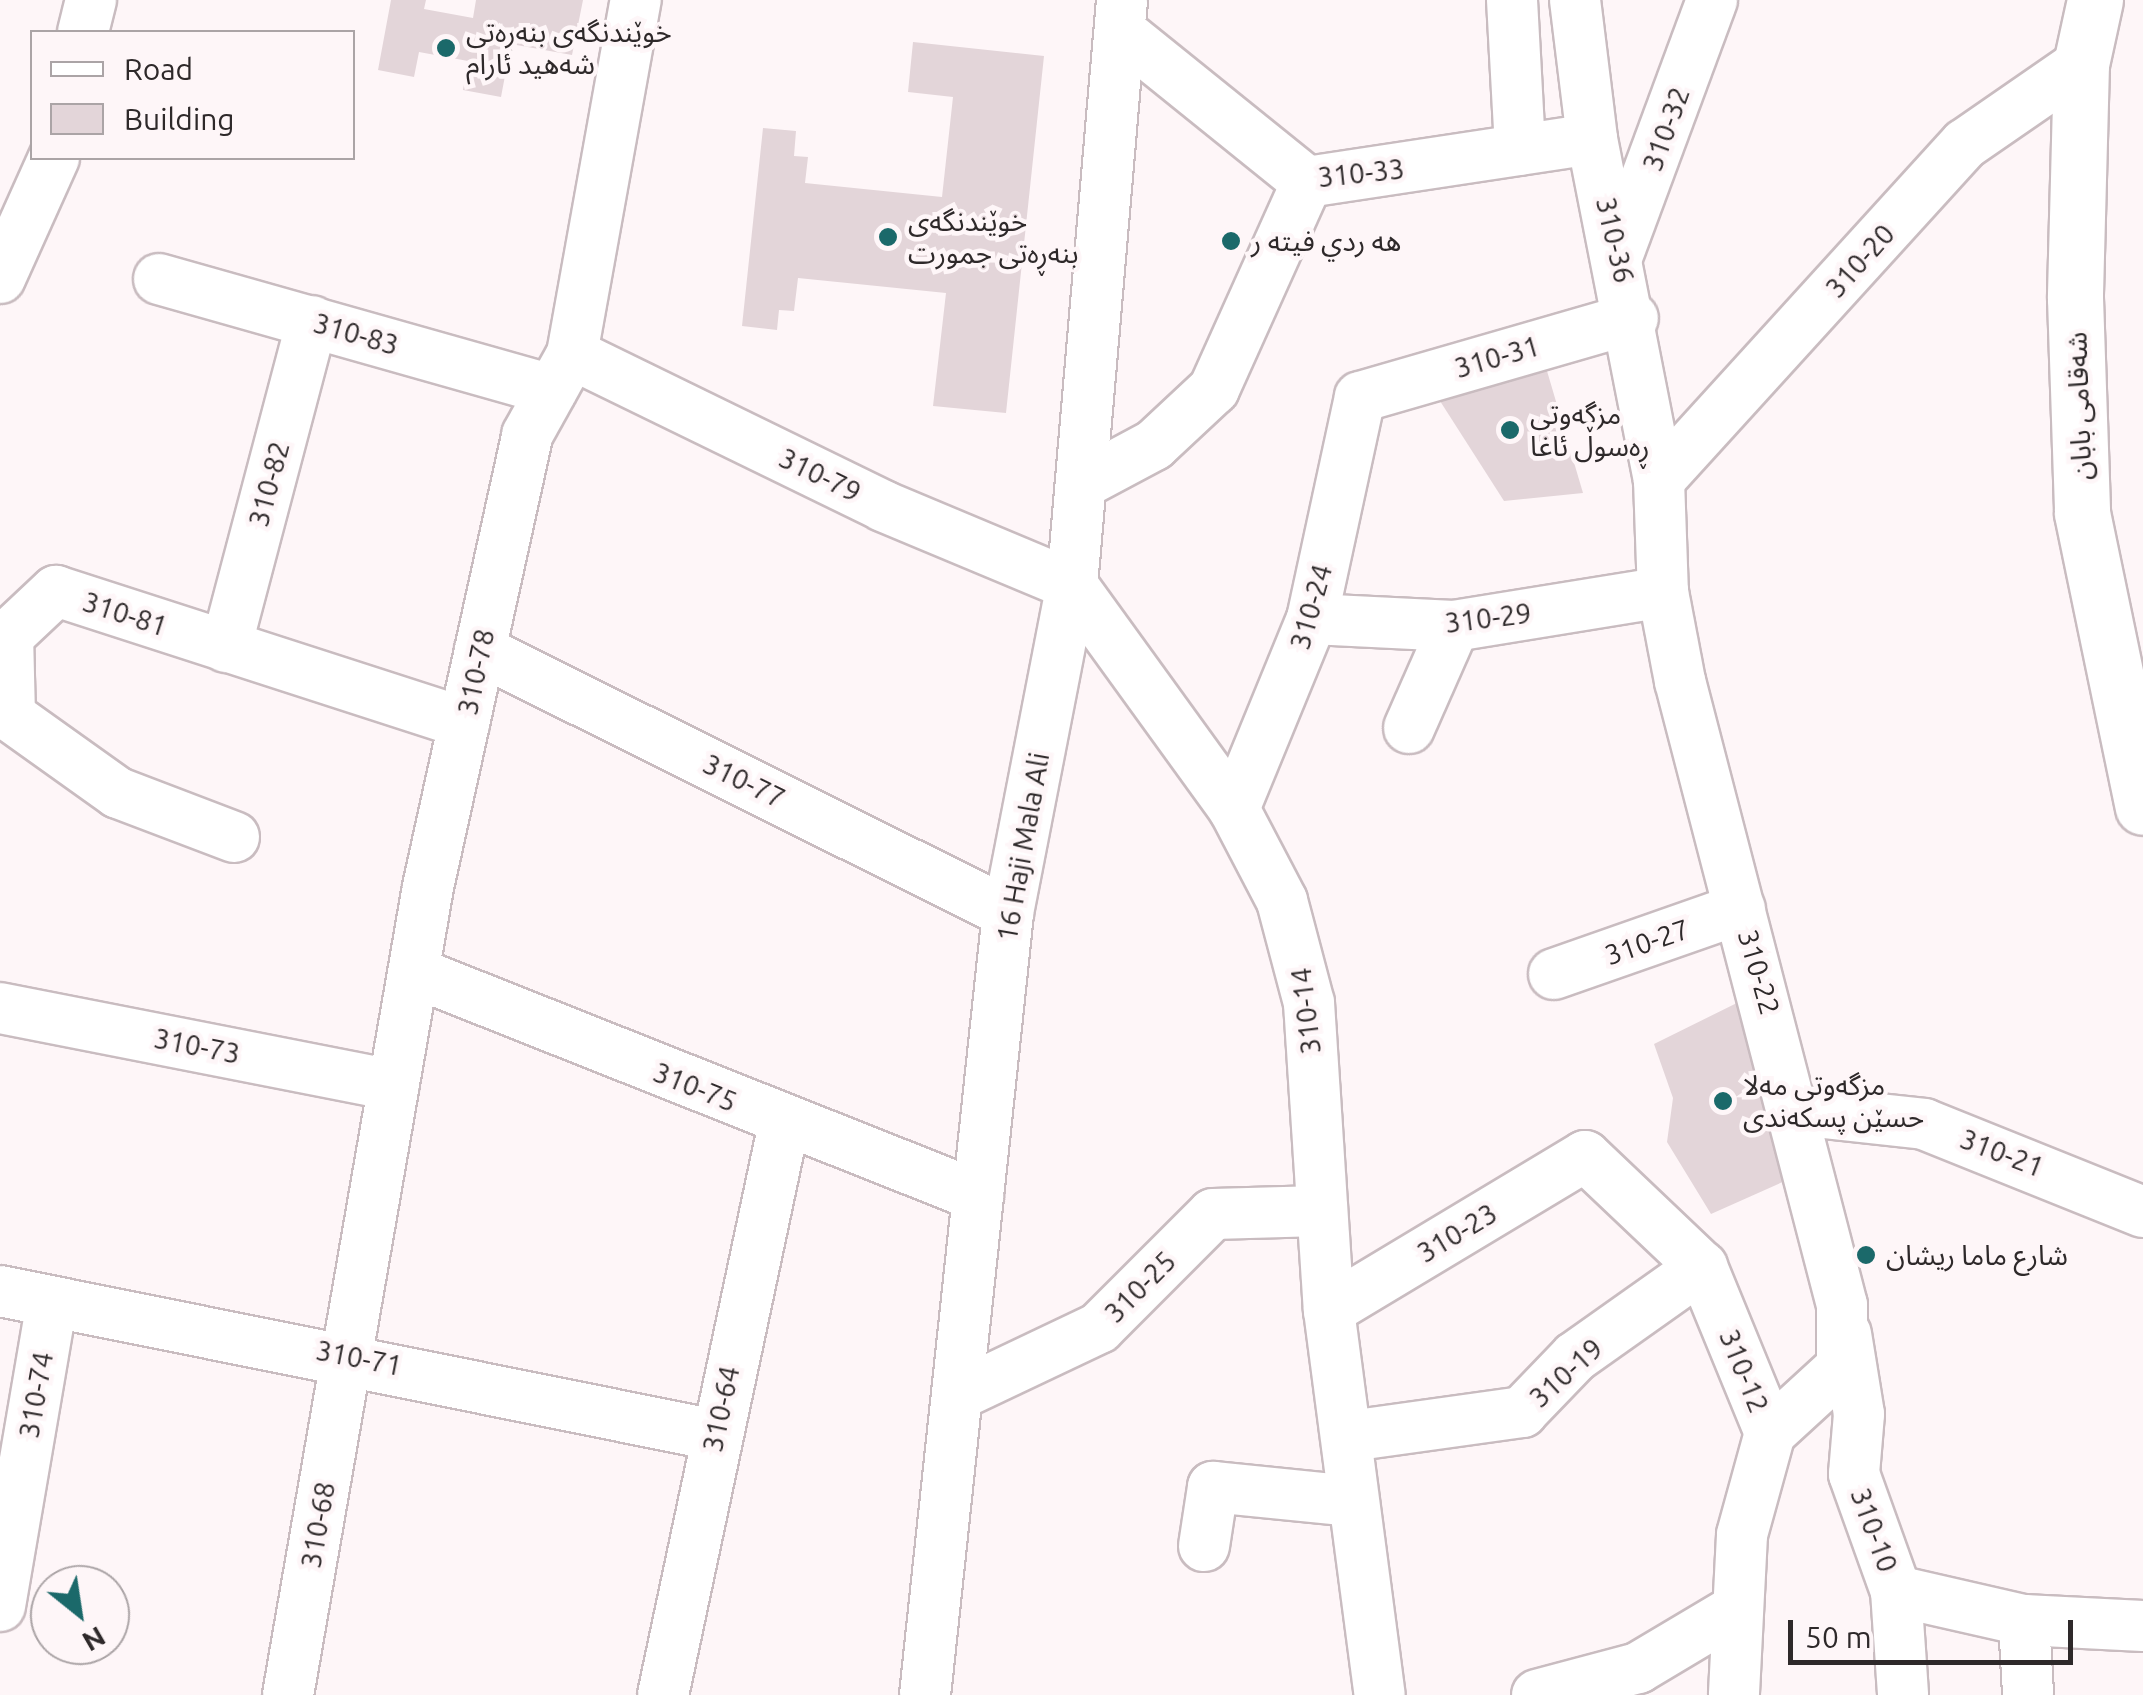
<!DOCTYPE html>
<meta charset="utf-8">
<style>
body{margin:0}
#map{position:relative;width:2143px;height:1695px;overflow:hidden;background:#fef6f8;font-family:Ubuntu,"Noto Sans Arabic",sans-serif}
div>[style]{position:absolute}
[style*='--x']{left:calc(var(--x)*1px);top:calc(var(--y)*1px);width:calc(var(--w)*1px);rotate:calc(var(--a)*1deg)}
.building>*{inset:0;background:#e3d5d9}
.roads{filter:drop-shadow(2px 0 #c9bcc0) drop-shadow(-2px 0 #c9bcc0) drop-shadow(0 2px #c9bcc0) drop-shadow(0 -2px #c9bcc0)}
.minor>*{height:50px;margin:-25px;padding:0 25px;transform-origin:25px;border-radius:25px;background:#fff}
.major>*{height:55px;margin:-27.5px;padding:0 27.5px;transform-origin:27.5px;border-radius:27.5px;background:#fff}
.dots>*{width:28px;height:28px;translate:-50% -50%;box-sizing:border-box;border:5px solid #fef6f8;border-radius:50%}
span{translate:-50% -50%;white-space:nowrap;text-align:center;line-height:1.15;-webkit-text-stroke:9px #fef6f8;paint-order:stroke}
.poi-label{font-size:28px;color:#2e292a}
.left{translate:0 -50%;text-align:left}
.street-label{font-size:28px;color:#2e292a}
.legend{position:absolute;left:30px;top:30px;width:325px;height:130px;box-sizing:border-box;background:#fef6f8;border:2px solid #aba4a6;margin:0;padding:12px 18px;list-style:none;font-size:30px;color:#2e292a}
.legend li{display:flex;align-items:center;gap:20px;height:50px}
.legend b{width:50px;border:2px solid #aba4a6}
.north{position:absolute;left:30px;top:1565px;width:100px;height:100px;box-sizing:border-box;background:#fef6f8;border:2px solid #aba4a6;border-radius:50%;rotate:150deg;font-size:28px;font-weight:700;line-height:40px;text-align:center;color:#2e292a}
.north::after{content:'';display:block;margin:auto;width:35px;height:45px;background:#1b696a;clip-path:polygon(50% 0,100% 100%,50% 72%,0 100%)}
.scale{position:absolute;left:1788px;top:1620px;width:285px;height:45px;box-sizing:border-box;border:5px solid #2e292a;border-top:0;padding-left:12px;font-size:30px;line-height:35px;white-space:nowrap;color:#2e292a;-webkit-text-stroke:8px #fef6f8;paint-order:stroke}
</style>
<div id="map">
<div class="building">
<div style="clip-path:polygon(391px 0,426px 0,424px 9px,473px 18px,476px 0,583px 0,572px 55px,511px 44px,501px 97px,463px 90px,468px 61px,419px 52px,414px 77px,378px 70px)"></div>
<div style="clip-path:polygon(913px 42px,1044px 56px,1006px 413px,933px 406px,946px 293px,798px 278px,794px 311px,779px 310px,777px 330px,742px 326px,763px 128px,796px 131px,794px 156px,808px 157px,805px 183px,942px 197px,953px 97px,908px 92px)"></div>
<div style="clip-path:polygon(1542px 354px,1583px 493px,1504px 501px,1440px 401px)"></div>
<div style="clip-path:polygon(1751px 996px,1796px 1176px,1711px 1214px,1667px 1142px,1673px 1098px,1654px 1044px)"></div>
</div>
<div class="roads">
<div class="minor">
<div style="--x:1512;--y:0;--w:150;--a:86.9"></div>
<div style="--x:1575;--y:0;--w:140;--a:83"></div>
<div style="--x:1592;--y:139;--w:348;--a:78.9"></div>
<div style="--x:1659;--y:480;--w:112;--a:88"></div>
<div style="--x:1663;--y:592;--w:91;--a:79.2"></div>
<div style="--x:1680;--y:681;--w:645;--a:75.45"></div>
<div style="--x:1842;--y:1305;--w:62;--a:90"></div>
<div style="--x:1842;--y:1367;--w:98;--a:137.5"></div>
<div style="--x:83;--y:32;--w:33;--a:-76"></div>
<div style="--x:1121;--y:32;--w:239;--a:38.9"></div>
<div style="--x:1307;--y:182;--w:288;--a:-8.6"></div>
<div style="--x:1617;--y:257;--w:274;--a:-69.7"></div>
<div style="--x:0;--y:278;--w:132;--a:-65.8"></div>
<div style="--x:159;--y:279;--w:408;--a:15.8"></div>
<div style="--x:572;--y:354;--w:346;--a:26"></div>
<div style="--x:883;--y:506;--w:205;--a:22.7"></div>
<div style="--x:1072;--y:585;--w:276;--a:54.1"></div>
<div style="--x:1234;--y:809;--w:104;--a:62.4"></div>
<div style="--x:1282;--y:901;--w:106;--a:75.2"></div>
<div style="--x:1309;--y:1003;--w:308;--a:86.3"></div>
<div style="--x:1329;--y:1310;--w:388;--a:82.5"></div>
<div style="--x:1659;--y:480;--w:454;--a:-47.7"></div>
<div style="--x:1965;--y:144;--w:141;--a:-34.6"></div>
<div style="--x:1081;--y:484;--w:83;--a:-28.1"></div>
<div style="--x:1154;--y:445;--w:82;--a:-43"></div>
<div style="--x:1214;--y:389;--w:227;--a:-65.8"></div>
<div style="--x:1312;--y:619;--w:142;--a:2.8"></div>
<div style="--x:1454;--y:626;--w:212;--a:-9.2"></div>
<div style="--x:226;--y:647;--w:337;--a:-75.2"></div>
<div style="--x:480;--y:650;--w:590;--a:26.48"></div>
<div style="--x:1409;--y:728;--w:111;--a:-66.2"></div>
<div style="--x:1234;--y:809;--w:205;--a:-67.7"></div>
<div style="--x:1312;--y:619;--w:227;--a:-77.8"></div>
<div style="--x:1360;--y:397;--w:284;--a:-16.1"></div>
<div style="--x:234;--y:837;--w:124;--a:-159.2"></div>
<div style="--x:118;--y:793;--w:133;--a:-144.5"></div>
<div style="--x:10;--y:716;--w:80;--a:-91.4"></div>
<div style="--x:8;--y:636;--w:66;--a:-43.2"></div>
<div style="--x:56;--y:591;--w:429;--a:17.9"></div>
<div style="--x:414;--y:972;--w:607;--a:21.66"></div>
<div style="--x:1554;--y:974;--w:197;--a:-19.3"></div>
<div style="--x:0;--y:1008;--w:401;--a:11.1"></div>
<div style="--x:1796;--y:1110;--w:129;--a:6.2"></div>
<div style="--x:1924;--y:1124;--w:236;--a:21.9"></div>
<div style="--x:0;--y:1291;--w:729;--a:11.39"></div>
<div style="--x:1329;--y:1310;--w:299;--a:-31"></div>
<div style="--x:1585;--y:1156;--w:161;--a:43.5"></div>
<div style="--x:1702;--y:1267;--w:179;--a:67.7"></div>
<div style="--x:1770;--y:1433;--w:106;--a:105.4"></div>
<div style="--x:1742;--y:1535;--w:160;--a:92.9"></div>
<div style="--x:1846;--y:1334;--w:81;--a:80.8"></div>
<div style="--x:1859;--y:1414;--w:60;--a:94.8"></div>
<div style="--x:1854;--y:1474;--w:124;--a:70.3"></div>
<div style="--x:1896;--y:1591;--w:104;--a:86.1"></div>
<div style="--x:962;--y:1393;--w:152;--a:-25.4"></div>
<div style="--x:1099;--y:1328;--w:161;--a:-45"></div>
<div style="--x:1213;--y:1214;--w:107;--a:-1.6"></div>
<div style="--x:1350;--y:1436;--w:174;--a:-7.9"></div>
<div style="--x:1522;--y:1412;--w:76;--a:-46.1"></div>
<div style="--x:1575;--y:1357;--w:156;--a:-35.3"></div>
<div style="--x:1204;--y:1546;--w:60;--a:-81.3"></div>
<div style="--x:1213;--y:1487;--w:141;--a:5.7"></div>
<div style="--x:1896;--y:1591;--w:131;--a:12.8"></div>
<div style="--x:2024;--y:1620;--w:119;--a:2.9"></div>
<div style="--x:0;--y:1606;--w:308;--a:-80.3"></div>
<div style="--x:2024;--y:1620;--w:75;--a:86.9"></div>
<div style="--x:288;--y:1695;--w:820;--a:-80.17"></div>
<div style="--x:428;--y:887;--w:463;--a:-77.6"></div>
<div style="--x:527;--y:435;--w:93;--a:-60.9"></div>
<div style="--x:572;--y:354;--w:360;--a:-79.8"></div>
<div style="--x:663;--y:1695;--w:584;--a:-78.04"></div>
<div style="--x:925;--y:1695;--w:786;--a:-83.94"></div>
<div style="--x:1008;--y:913;--w:334;--a:-79"></div>
<div style="--x:1072;--y:585;--w:587;--a:-85.11"></div>
<div style="--x:1537;--y:1695;--w:105;--a:-15"></div>
<div style="--x:1638;--y:1668;--w:115;--a:-30.8"></div>
</div>
<div class="major">
<div style="--x:2095;--y:0;--w:66;--a:102.3"></div>
<div style="--x:2081;--y:64;--w:234;--a:91.5"></div>
<div style="--x:2075;--y:298;--w:215;--a:88.1"></div>
<div style="--x:2082;--y:513;--w:300;--a:78.3"></div>
</div>
</div>
<div class="dots">
<div style="left:446px;top:48px;background:#1b696a"></div>
<div style="left:888px;top:237px;background:#1b696a"></div>
<div style="left:1231px;top:241px;background:#1b696a"></div>
<div style="left:1510px;top:430px;background:#1b696a"></div>
<div style="left:1723px;top:1101px;background:#1b696a"></div>
<div style="left:1866px;top:1255px;background:#1b696a"></div>
</div>
<div class="poi-label">
<span class="left" style="left:466px;top:48px">خوێندنگەی بنەڕەتی<br>شەهید ئارام</span>
<span class="left" style="left:908px;top:237px">خوێندنگەی<br>بنەڕەتی جمورت</span>
<span class="left" style="left:1251px;top:241px">هه ردي فيته ر</span>
<span class="left" style="left:1530px;top:430px">مزگەوتی<br>ڕەسوڵ ئاغا</span>
<span class="left" style="left:1743px;top:1101px">مزگەوتی مەلا<br>حسێن پسکەندی</span>
<span class="left" style="left:1886px;top:1255px">شارع ماما ريشان</span>
</div>
<div class="street-label">
<span style="left:1666px;top:129px;rotate:-70deg">310-32</span>
<span style="left:1361px;top:173px;rotate:-6deg">310-33</span>
<span style="left:1615px;top:240px;rotate:77deg">310-36</span>
<span style="left:1860px;top:261px;rotate:-48deg">310-20</span>
<span style="left:356px;top:334px;rotate:16deg">310-83</span>
<span style="left:1497px;top:357px;rotate:-16deg">310-31</span>
<span style="left:2079px;top:406px;rotate:-92deg">شەقامی بابان</span>
<span style="left:820px;top:475px;rotate:26deg">310-79</span>
<span style="left:269px;top:484px;rotate:-75deg">310-82</span>
<span style="left:1311px;top:607px;rotate:-74deg">310-24</span>
<span style="left:125px;top:614px;rotate:18deg">310-81</span>
<span style="left:1488px;top:618px;rotate:-7deg">310-29</span>
<span style="left:476px;top:672px;rotate:-78deg">310-78</span>
<span style="left:744px;top:781px;rotate:26deg">310-77</span>
<span style="left:1023px;top:847px;rotate:-80deg">16 Haji Mala Ali</span>
<span style="left:1647px;top:942px;rotate:-19deg">310-27</span>
<span style="left:1759px;top:972px;rotate:74deg">310-22</span>
<span style="left:1306px;top:1011px;rotate:-97deg">310-14</span>
<span style="left:197px;top:1046px;rotate:11deg">310-73</span>
<span style="left:695px;top:1087px;rotate:22deg">310-75</span>
<span style="left:2002px;top:1153px;rotate:21deg">310-21</span>
<span style="left:1457px;top:1233px;rotate:-31deg">310-23</span>
<span style="left:1140px;top:1287px;rotate:-45deg">310-25</span>
<span style="left:359px;top:1358px;rotate:11deg">310-71</span>
<span style="left:1744px;top:1371px;rotate:68deg">310-12</span>
<span style="left:1566px;top:1373px;rotate:-42deg">310-19</span>
<span style="left:36px;top:1395px;rotate:-80deg">310-74</span>
<span style="left:721px;top:1409px;rotate:-78deg">310-64</span>
<span style="left:318px;top:1525px;rotate:-80deg">310-68</span>
<span style="left:1874px;top:1530px;rotate:70deg">310-10</span>
</div>
<ul class="legend">
<li><b style="height:12px;background:#fff"></b>Road</li>
<li><b style="height:28px;background:#e3d5d9"></b>Building</li>
</ul>
<div class="north">N</div>
<div class="scale">50 m</div>
</div>
